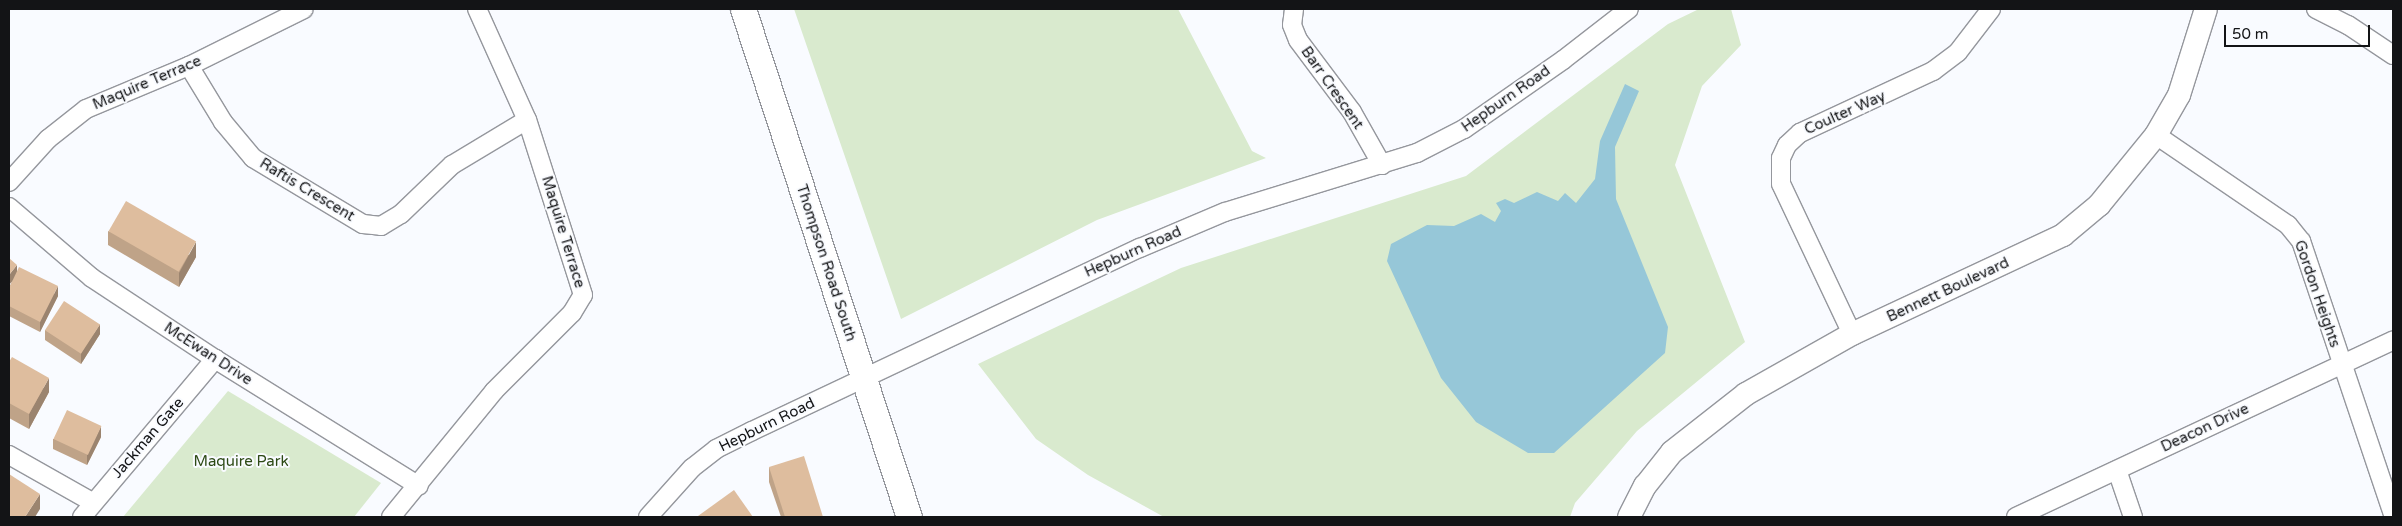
<!DOCTYPE html>
<style>
body{margin:0}
#map{position:relative;width:2402px;height:526px;overflow:hidden;background:#f9fbff;font-family:"Varela Round",sans-serif}
div>[style]{position:absolute}
[style*='--x']{left:calc(var(--x)*1px);top:calc(var(--y)*1px);width:calc(var(--w)*1px);rotate:calc(var(--a)*1deg)}
.green>*{inset:0;background:#d9eace}
.water>*{inset:0;background:#96c7d8}
.roads{filter:drop-shadow(1px 0 #95979d) drop-shadow(-1px 0 #95979d) drop-shadow(0 1px #95979d) drop-shadow(0 -1px #95979d)}
.minor>*{height:18px;margin:-9px;padding:0 9px;transform-origin:9px;border-radius:9px;background:#fff}
.tertiary>*{height:22px;margin:-11px;padding:0 11px;transform-origin:11px;border-radius:11px;background:#fff}
.secondary>*{height:25px;margin:-12.5px;padding:0 12.5px;transform-origin:12.5px;border-radius:12.5px;background:#fff}
.wall>*{inset:0;background:#bfa388}
.shaded-wall>*{inset:0;background:#9b846f}
.building>*{inset:0;background:#debd9e;transform-origin:0 0}
span{translate:-50% -50%;white-space:nowrap;text-align:center;line-height:1.15;-webkit-text-stroke:4px #f9fbff;paint-order:stroke}
.street-label{font-size:15px;color:#131416}
.park-label{font-size:15px;color:#2d4a15}
.frame{position:absolute;inset:0;border:10px solid #131416;pointer-events:none}
.scale{position:absolute;left:2224px;top:25px;width:146px;height:22px;box-sizing:border-box;border:2px solid #131416;border-top:0;padding-left:6px;font-size:15px;line-height:18px;white-space:nowrap;color:#131416;-webkit-text-stroke:4px #f9fbff;paint-order:stroke}
</style>
<div id="map">
<div class="green">
<div style="clip-path:polygon(794px 9px,1178px 9px,1252px 151px,1266px 158px,1097px 220px,901px 319px)"></div>
<div style="clip-path:polygon(1699px 9px,1731px 9px,1741px 45px,1702px 86px,1675px 165px,1745px 342px,1637px 431px,1575px 503px,1570px 517px,1164px 517px,1088px 475px,1036px 439px,978px 364px,1181px 268px,1466px 176px,1668px 24px)"></div>
<div style="clip-path:polygon(228px 391px,381px 483px,354px 517px,123px 517px)"></div>
</div>
<div class="water">
<div style="clip-path:polygon(1625px 84px,1639px 91px,1615px 147px,1616px 199px,1668px 327px,1665px 353px,1554px 453px,1528px 453px,1476px 422px,1441px 378px,1387px 261px,1391px 244px,1427px 225px,1454px 226px,1481px 214px,1495px 222px,1501px 211px,1496px 203px,1505px 199px,1514px 203px,1537px 192px,1558px 201px,1565px 193px,1576px 203px,1595px 179px,1600px 141px)"></div>
</div>
<div class="roads">
<div class="minor">
<div style="--x:1294;--y:9;--w:16;--a:97"></div>
<div style="--x:1292;--y:25;--w:16;--a:68"></div>
<div style="--x:1298;--y:40;--w:90;--a:53.1"></div>
<div style="--x:1352;--y:112;--w:61;--a:60.5"></div>
<div style="--x:2316;--y:9;--w:36;--a:27"></div>
<div style="--x:2348;--y:25;--w:54;--a:33.7"></div>
<div style="--x:189;--y:66;--w:66;--a:58.7"></div>
<div style="--x:223;--y:122;--w:47;--a:50.2"></div>
<div style="--x:253;--y:158;--w:128;--a:31"></div>
<div style="--x:363;--y:224;--w:18;--a:6"></div>
<div style="--x:381;--y:226;--w:23;--a:-31"></div>
<div style="--x:401;--y:214;--w:71;--a:-43.9"></div>
<div style="--x:452;--y:165;--w:87;--a:-31"></div>
<div style="--x:2156;--y:135;--w:160;--a:34.3"></div>
<div style="--x:2288;--y:225;--w:21;--a:51"></div>
<div style="--x:2301;--y:241;--w:289;--a:71.4"></div>
<div style="--x:9;--y:182;--w:58;--a:-47.8"></div>
<div style="--x:48;--y:139;--w:48;--a:-38.3"></div>
<div style="--x:86;--y:109;--w:112;--a:-22.7"></div>
<div style="--x:189;--y:66;--w:128;--a:-26.4"></div>
<div style="--x:9;--y:207;--w:109;--a:40.5"></div>
<div style="--x:92;--y:278;--w:147;--a:33.4"></div>
<div style="--x:215;--y:359;--w:240;--a:31.9"></div>
<div style="--x:1852;--y:334;--w:166;--a:-115.3"></div>
<div style="--x:1781;--y:184;--w:26;--a:-90"></div>
<div style="--x:1781;--y:158;--w:14;--a:-65"></div>
<div style="--x:1787;--y:145;--w:18;--a:-43"></div>
<div style="--x:1800;--y:133;--w:147;--a:-25"></div>
<div style="--x:1933;--y:71;--w:31;--a:-37"></div>
<div style="--x:1958;--y:52;--w:54;--a:-52.5"></div>
<div style="--x:9;--y:455;--w:95;--a:29.5"></div>
<div style="--x:2117;--y:470;--w:50;--a:71.2"></div>
<div style="--x:82;--y:517;--w:207;--a:-49.9"></div>
<div style="--x:391;--y:517;--w:163;--a:-50.7"></div>
<div style="--x:494;--y:391;--w:110;--a:-45"></div>
<div style="--x:572;--y:313;--w:21;--a:-59"></div>
<div style="--x:583;--y:295;--w:184;--a:-107.7"></div>
<div style="--x:527;--y:120;--w:122;--a:-114.2"></div>
<div style="--x:648;--y:517;--w:66;--a:-48.1"></div>
<div style="--x:692;--y:468;--w:31;--a:-38"></div>
<div style="--x:716;--y:449;--w:40;--a:-26.6"></div>
<div style="--x:752;--y:431;--w:429;--a:-25.3"></div>
<div style="--x:1140;--y:248;--w:92;--a:-23"></div>
<div style="--x:1225;--y:212;--w:201;--a:-17.1"></div>
<div style="--x:1417;--y:153;--w:53;--a:-27.1"></div>
<div style="--x:1464;--y:129;--w:121;--a:-34.9"></div>
<div style="--x:1563;--y:60;--w:83;--a:-37.7"></div>
<div style="--x:2016;--y:517;--w:416;--a:-25.1"></div>
</div>
<div class="tertiary">
<div style="--x:1629;--y:517;--w:35;--a:-63"></div>
<div style="--x:1645;--y:486;--w:43;--a:-51.5"></div>
<div style="--x:1672;--y:452;--w:94;--a:-38.1"></div>
<div style="--x:1746;--y:394;--w:122;--a:-29.5"></div>
<div style="--x:1852;--y:334;--w:233;--a:-25.1"></div>
<div style="--x:2063;--y:235;--w:47;--a:-39.8"></div>
<div style="--x:2099;--y:205;--w:90;--a:-50.8"></div>
<div style="--x:2156;--y:135;--w:46;--a:-60.1"></div>
<div style="--x:2179;--y:95;--w:90;--a:-72.6"></div>
</div>
<div class="secondary">
<div style="--x:743;--y:9;--w:534;--a:71.9"></div>
</div>
</div>
<div class="wall">
<div style="clip-path:polygon(108px 231px,196px 257px,179px 287px,108px 245px)"></div>
<div style="clip-path:polygon(17px 271px,58px 296px,40px 332px,9px 316px,9px 288px)"></div>
<div style="clip-path:polygon(45px 330px,100px 334px,81px 364px,45px 340px)"></div>
<div style="clip-path:polygon(9px 362px,49px 392px,29px 429px,9px 418px)"></div>
<div style="clip-path:polygon(101px 437px,87px 465px,53px 449px,53px 439px)"></div>
<div style="clip-path:polygon(769px 467px,823px 517px,781px 517px,769px 482px)"></div>
</div>
<div class="shaded-wall">
<div style="clip-path:polygon(196px 242px,196px 257px,179px 287px,179px 273px)"></div>
<div style="clip-path:polygon(17px 265px,17px 276px,9px 285px,9px 275px)"></div>
<div style="clip-path:polygon(58px 286px,58px 296px,40px 332px,40px 322px)"></div>
<div style="clip-path:polygon(100px 324px,100px 334px,81px 364px,81px 353px)"></div>
<div style="clip-path:polygon(49px 378px,49px 392px,29px 429px,29px 414px)"></div>
<div style="clip-path:polygon(101px 426px,101px 437px,87px 465px,87px 455px)"></div>
<div style="clip-path:polygon(40px 494px,40px 509px,35px 517px,25px 517px)"></div>
</div>
<div class="building">
<div style="left:126px;top:201px;width:81px;height:35px;rotate:30deg"></div>
<div style="clip-path:polygon(9px 258px,17px 265px,9px 275px)"></div>
<div style="clip-path:polygon(19px 267px,58px 286px,40px 322px,9px 306px,9px 288px)"></div>
<div style="left:64px;top:301px;width:43px;height:35px;rotate:33deg"></div>
<div style="clip-path:polygon(12px 357px,49px 378px,29px 414px,9px 403px,9px 362px)"></div>
<div style="left:67px;top:410px;width:38px;height:32px;rotate:25deg"></div>
<div style="clip-path:polygon(804px 456px,823px 517px,785px 517px,769px 467px)"></div>
<div style="clip-path:polygon(9px 474px,40px 494px,25px 517px,9px 517px)"></div>
<div style="clip-path:polygon(734px 490px,753px 517px,699px 517px,698px 516px)"></div>
</div>
<div class="street-label">
<span style="left:147px;top:83px;rotate:-23deg">Maquire Terrace</span>
<span style="left:1332px;top:88px;rotate:55deg">Barr Crescent</span>
<span style="left:1506px;top:99px;rotate:-35deg">Hepburn Road</span>
<span style="left:1845px;top:113px;rotate:-24deg">Coulter Way</span>
<span style="left:307px;top:190px;rotate:31deg">Raftis Crescent</span>
<span style="left:563px;top:232px;rotate:73deg">Maquire Terrace</span>
<span style="left:1133px;top:252px;rotate:-24deg">Hepburn Road</span>
<span style="left:826px;top:263px;rotate:72deg">Thompson Road South</span>
<span style="left:1948px;top:290px;rotate:-25deg">Bennett Boulevard</span>
<span style="left:2317px;top:294px;rotate:71deg">Gordon Heights</span>
<span style="left:208px;top:354px;rotate:33deg">McEwan Drive</span>
<span style="left:767px;top:425px;rotate:-26deg">Hepburn Road</span>
<span style="left:2205px;top:428px;rotate:-25deg">Deacon Drive</span>
<span style="left:148px;top:438px;rotate:-49deg">Jackman Gate</span>
</div>
<div class="park-label">
<span style="left:241px;top:462px">Maquire Park</span>
</div>
<div class="frame"></div>
<div class="scale">50 m</div>
</div>
